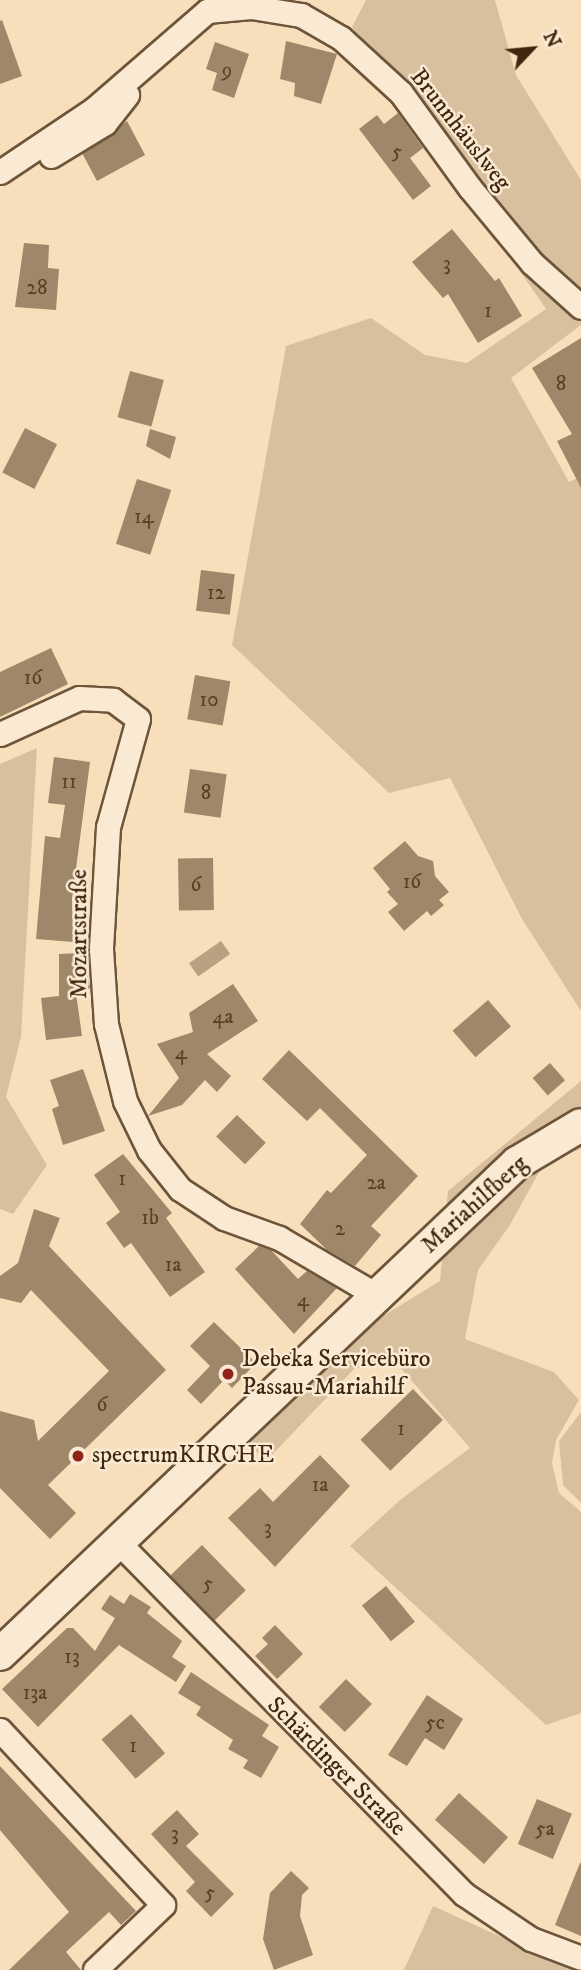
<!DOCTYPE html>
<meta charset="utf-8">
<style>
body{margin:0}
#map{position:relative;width:581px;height:1970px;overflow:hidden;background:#f7dfbc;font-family:"IM FELL DW Pica",serif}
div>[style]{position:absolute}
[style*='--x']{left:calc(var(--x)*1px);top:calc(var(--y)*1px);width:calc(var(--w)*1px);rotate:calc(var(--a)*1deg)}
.green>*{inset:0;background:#d8c09f}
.water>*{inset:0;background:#b9a081;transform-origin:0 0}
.building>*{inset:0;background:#9f8769;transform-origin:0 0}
.roads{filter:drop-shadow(2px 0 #6e553a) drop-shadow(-2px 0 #6e553a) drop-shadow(0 2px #6e553a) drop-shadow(0 -2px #6e553a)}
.minor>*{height:23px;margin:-11.5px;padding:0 11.5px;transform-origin:11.5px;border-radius:11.5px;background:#faead3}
.secondary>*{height:32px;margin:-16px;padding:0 16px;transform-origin:16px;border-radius:16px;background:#faead3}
.dots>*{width:19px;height:19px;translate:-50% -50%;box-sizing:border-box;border:4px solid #faead3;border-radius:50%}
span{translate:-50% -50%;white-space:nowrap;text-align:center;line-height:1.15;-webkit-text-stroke:5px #faead3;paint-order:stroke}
.number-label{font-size:21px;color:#583f26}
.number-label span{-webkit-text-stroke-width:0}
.street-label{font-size:24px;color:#40270f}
.poi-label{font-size:24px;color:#40270f}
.left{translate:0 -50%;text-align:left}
.north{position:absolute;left:497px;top:14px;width:70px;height:70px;-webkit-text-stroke:5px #faead3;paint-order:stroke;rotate:64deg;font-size:19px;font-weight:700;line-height:28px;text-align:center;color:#40270f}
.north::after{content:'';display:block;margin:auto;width:24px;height:32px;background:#40270f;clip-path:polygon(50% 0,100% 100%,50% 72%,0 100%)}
</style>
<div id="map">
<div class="green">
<div style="clip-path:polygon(366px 0,495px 0,516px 75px,581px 180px,581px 325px,511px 378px,569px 482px,581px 476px,581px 1011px,522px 919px,450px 778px,389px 793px,232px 645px,286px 346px,371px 318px,425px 355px,467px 363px,546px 309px,352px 27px)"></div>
<div style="clip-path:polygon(37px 748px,21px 1037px,6px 1097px,47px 1165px,13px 1214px,0 1209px,0 764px)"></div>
<div style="clip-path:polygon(581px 1081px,581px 1149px,544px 1163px,510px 1225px,478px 1270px,465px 1339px,554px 1372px,579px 1400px,556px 1440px,552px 1463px,559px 1493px,581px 1512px,581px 1713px,546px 1725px,350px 1546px,400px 1500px,470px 1448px,398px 1365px,355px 1368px,268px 1459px,239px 1442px,373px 1322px,440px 1281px,448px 1191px)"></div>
<div style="clip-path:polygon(581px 1412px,581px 1503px,563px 1485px,559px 1441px)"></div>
<div style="clip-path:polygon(433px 1906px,574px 1970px,404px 1970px)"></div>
</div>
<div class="water">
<div style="left:221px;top:941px;width:16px;height:39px;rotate:55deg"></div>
</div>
<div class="building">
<div style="clip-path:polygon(2px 20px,22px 76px,0 84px,0 21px)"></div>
<div style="clip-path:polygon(286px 41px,337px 54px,321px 104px,294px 96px,295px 83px,280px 79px)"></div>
<div style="clip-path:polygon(215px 42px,249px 54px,234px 98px,212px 90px,217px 73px,206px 69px)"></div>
<div style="clip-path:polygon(398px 113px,423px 148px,410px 158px,431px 186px,413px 200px,359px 129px,377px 115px,384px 124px)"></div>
<div style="clip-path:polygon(127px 121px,145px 155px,97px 181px,82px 153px)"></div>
<div style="clip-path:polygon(452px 229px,495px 281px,499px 278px,522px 316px,478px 343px,448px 294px,443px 298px,412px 262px)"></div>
<div style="clip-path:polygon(24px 243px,49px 245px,48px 268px,59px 269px,56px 310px,15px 307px)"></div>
<div style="clip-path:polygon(581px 338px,581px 488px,557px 441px,572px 434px,532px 368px)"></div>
<div style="left:130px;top:371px;width:35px;height:48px;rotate:15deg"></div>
<div style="left:25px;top:428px;width:36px;height:50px;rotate:27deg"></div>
<div style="clip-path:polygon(150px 429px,176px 437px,170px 459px,146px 446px)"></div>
<div style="left:137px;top:479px;width:36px;height:68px;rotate:18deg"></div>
<div style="left:201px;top:570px;width:34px;height:41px;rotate:7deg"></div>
<div style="clip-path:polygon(51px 648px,68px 684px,0 717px,0 672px)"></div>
<div style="left:195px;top:675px;width:36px;height:45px;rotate:10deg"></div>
<div style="clip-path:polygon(54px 757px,90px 762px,72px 899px,73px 942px,36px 939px,45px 836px,60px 838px,65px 805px,48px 803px)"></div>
<div style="left:190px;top:769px;width:37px;height:44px;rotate:8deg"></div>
<div style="clip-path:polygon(405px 841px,418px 856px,433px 861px,435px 876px,449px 892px,439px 900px,444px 905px,431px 916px,427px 911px,404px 931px,388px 912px,398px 904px,387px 892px,390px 889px,373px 868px)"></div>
<div style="left:213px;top:858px;width:52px;height:35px;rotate:89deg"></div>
<div style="clip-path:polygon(83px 953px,90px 987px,85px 993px,76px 993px,82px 1036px,46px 1040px,41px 998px,59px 996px,59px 954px)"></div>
<div style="clip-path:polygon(233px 984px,258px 1021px,207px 1054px,231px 1076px,217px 1092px,205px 1080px,182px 1105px,148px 1116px,179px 1078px,157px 1044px,193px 1032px,189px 1013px)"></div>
<div style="left:488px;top:1000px;width:35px;height:47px;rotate:49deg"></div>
<div style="clip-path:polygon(289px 1050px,418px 1176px,371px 1226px,381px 1235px,355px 1266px,327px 1250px,300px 1224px,327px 1190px,331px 1193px,367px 1155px,320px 1108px,307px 1121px,262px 1079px)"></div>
<div style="left:550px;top:1063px;width:23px;height:23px;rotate:49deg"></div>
<div style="clip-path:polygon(83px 1069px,105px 1131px,63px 1145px,52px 1109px,59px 1106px,50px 1080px)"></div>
<div style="left:237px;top:1115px;width:40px;height:30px;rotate:44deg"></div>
<div style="clip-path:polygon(123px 1154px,172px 1213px,166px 1218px,205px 1272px,170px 1297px,131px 1243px,124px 1248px,106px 1223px,120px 1212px,94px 1175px)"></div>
<div style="clip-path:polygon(34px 1209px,60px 1218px,49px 1246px,166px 1370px,48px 1485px,76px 1513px,50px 1539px,0 1488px,0 1411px,34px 1420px,38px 1441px,109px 1371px,31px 1290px,21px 1303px,0 1298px,0 1276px,18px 1263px)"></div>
<div style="clip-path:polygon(259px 1246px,271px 1250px,298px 1279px,307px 1271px,337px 1288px,294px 1334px,235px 1269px)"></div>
<div style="clip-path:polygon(214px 1322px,256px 1363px,232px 1388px,224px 1380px,201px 1404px,187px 1390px,210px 1366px,190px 1346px)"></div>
<div style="left:413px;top:1389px;width:43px;height:73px;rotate:46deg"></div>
<div style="clip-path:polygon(320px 1455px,350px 1486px,275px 1567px,228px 1518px,260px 1488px,273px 1502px)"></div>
<div style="left:202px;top:1545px;width:63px;height:44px;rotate:46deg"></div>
<div style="left:386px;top:1586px;width:46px;height:31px;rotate:51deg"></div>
<div style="clip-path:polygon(130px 1594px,151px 1607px,147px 1613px,182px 1641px,172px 1657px,186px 1666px,176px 1682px,119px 1645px,38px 1727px,2px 1689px,67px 1628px,73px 1628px,95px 1651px,115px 1618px,101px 1609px,110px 1595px,124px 1604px)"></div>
<div style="clip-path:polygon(275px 1625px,303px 1654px,277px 1679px,255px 1656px,268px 1644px,262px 1638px)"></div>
<div style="clip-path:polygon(191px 1672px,269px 1725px,262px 1736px,279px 1747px,261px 1778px,243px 1768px,248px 1760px,228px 1749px,233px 1740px,196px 1715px,201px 1707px,178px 1693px)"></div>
<div style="left:346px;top:1679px;width:36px;height:39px;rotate:44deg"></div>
<div style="clip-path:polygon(427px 1695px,463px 1719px,444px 1750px,425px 1738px,407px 1766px,388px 1755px)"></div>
<div style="left:131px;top:1714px;width:52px;height:39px;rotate:49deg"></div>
<div style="clip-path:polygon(0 1766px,136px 1911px,121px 1925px,109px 1912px,66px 1952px,81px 1970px,9px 1970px,69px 1912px,0 1830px)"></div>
<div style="left:459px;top:1793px;width:66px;height:36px;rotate:42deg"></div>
<div style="left:537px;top:1799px;width:38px;height:49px;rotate:23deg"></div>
<div style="clip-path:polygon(177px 1810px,199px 1834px,186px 1846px,234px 1894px,211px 1917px,186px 1891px,195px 1882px,151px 1834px)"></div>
<div style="clip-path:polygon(580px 1863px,581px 1863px,581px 1936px,555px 1925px)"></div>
<div style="clip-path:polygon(291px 1871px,309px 1888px,302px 1895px,300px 1916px,313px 1955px,274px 1970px,263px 1939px,270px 1893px)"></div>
</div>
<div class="roads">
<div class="minor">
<div style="--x:51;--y:156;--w:63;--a:-31.4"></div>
<div style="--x:105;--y:123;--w:36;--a:-52"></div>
<div style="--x:0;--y:172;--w:113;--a:-33.8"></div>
<div style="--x:94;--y:109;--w:150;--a:-40.9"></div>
<div style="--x:207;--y:11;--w:44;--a:-5.2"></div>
<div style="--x:251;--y:7;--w:51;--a:9.1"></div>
<div style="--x:301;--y:15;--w:46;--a:29.9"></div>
<div style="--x:341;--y:38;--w:81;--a:42.5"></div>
<div style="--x:401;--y:93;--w:117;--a:54"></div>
<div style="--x:470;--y:188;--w:97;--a:50.4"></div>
<div style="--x:532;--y:263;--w:66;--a:41.9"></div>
<div style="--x:0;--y:734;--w:87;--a:-24.5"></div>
<div style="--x:79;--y:698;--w:34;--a:3"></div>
<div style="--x:113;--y:700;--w:31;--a:37"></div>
<div style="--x:138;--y:719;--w:112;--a:105.5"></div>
<div style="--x:108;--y:827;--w:122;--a:93.3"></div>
<div style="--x:101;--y:949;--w:75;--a:86.2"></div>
<div style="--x:106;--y:1024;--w:79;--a:76.1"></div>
<div style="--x:125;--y:1101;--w:55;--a:63.9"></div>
<div style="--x:149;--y:1150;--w:50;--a:51.5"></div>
<div style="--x:180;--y:1189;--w:53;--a:33.4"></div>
<div style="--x:224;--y:1218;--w:59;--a:20"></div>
<div style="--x:279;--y:1238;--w:113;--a:30.4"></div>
<div style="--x:117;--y:1541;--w:495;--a:45.5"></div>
<div style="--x:464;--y:1894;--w:81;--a:33.9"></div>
<div style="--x:531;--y:1939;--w:53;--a:20.8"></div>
<div style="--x:0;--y:1730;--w:239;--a:47"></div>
<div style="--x:163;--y:1905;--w:94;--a:136.3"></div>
</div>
<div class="secondary">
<div style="--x:0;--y:1654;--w:713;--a:-43.52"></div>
<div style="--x:517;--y:1163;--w:74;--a:-30.7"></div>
</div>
</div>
<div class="dots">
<div style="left:228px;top:1374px;background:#8f2418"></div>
<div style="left:78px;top:1456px;background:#8f2418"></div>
</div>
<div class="number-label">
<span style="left:227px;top:71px">9</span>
<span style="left:397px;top:152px">5</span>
<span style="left:447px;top:264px">3</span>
<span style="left:37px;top:288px">28</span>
<span style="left:488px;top:311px">1</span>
<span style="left:561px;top:384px">8</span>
<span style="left:144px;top:517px">14</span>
<span style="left:216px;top:593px">12</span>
<span style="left:33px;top:678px">16</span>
<span style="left:209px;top:700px">10</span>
<span style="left:69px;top:782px">11</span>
<span style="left:206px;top:793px">8</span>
<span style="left:412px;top:882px">16</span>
<span style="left:196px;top:885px">6</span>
<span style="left:223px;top:1017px">4a</span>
<span style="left:181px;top:1053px">4</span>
<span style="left:122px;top:1179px">1</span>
<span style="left:376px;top:1183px">2a</span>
<span style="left:150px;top:1218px">1b</span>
<span style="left:340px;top:1229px">2</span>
<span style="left:173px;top:1265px">1a</span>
<span style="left:303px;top:1300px">4</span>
<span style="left:102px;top:1405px">6</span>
<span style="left:401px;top:1429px">1</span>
<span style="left:320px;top:1485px">1a</span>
<span style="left:268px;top:1528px">3</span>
<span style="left:208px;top:1584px">5</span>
<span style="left:72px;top:1657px">13</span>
<span style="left:35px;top:1693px">13a</span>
<span style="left:435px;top:1723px">5c</span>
<span style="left:133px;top:1746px">1</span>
<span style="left:545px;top:1829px">5a</span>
<span style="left:175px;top:1834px">3</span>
<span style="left:210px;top:1893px">5</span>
</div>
<div class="street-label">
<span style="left:460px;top:130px;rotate:52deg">Brunnhäuslweg</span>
<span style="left:80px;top:934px;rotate:-90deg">Mozartstraße</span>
<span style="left:475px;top:1205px;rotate:-42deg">Mariahilfberg</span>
<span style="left:336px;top:1767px;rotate:45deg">Schärdinger Straße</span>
</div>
<div class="poi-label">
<span class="left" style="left:242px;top:1374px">Debeka Servicebüro<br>Passau-Mariahilf</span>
<span class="left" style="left:92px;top:1456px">spectrumKIRCHE</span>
</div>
<div class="north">N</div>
</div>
